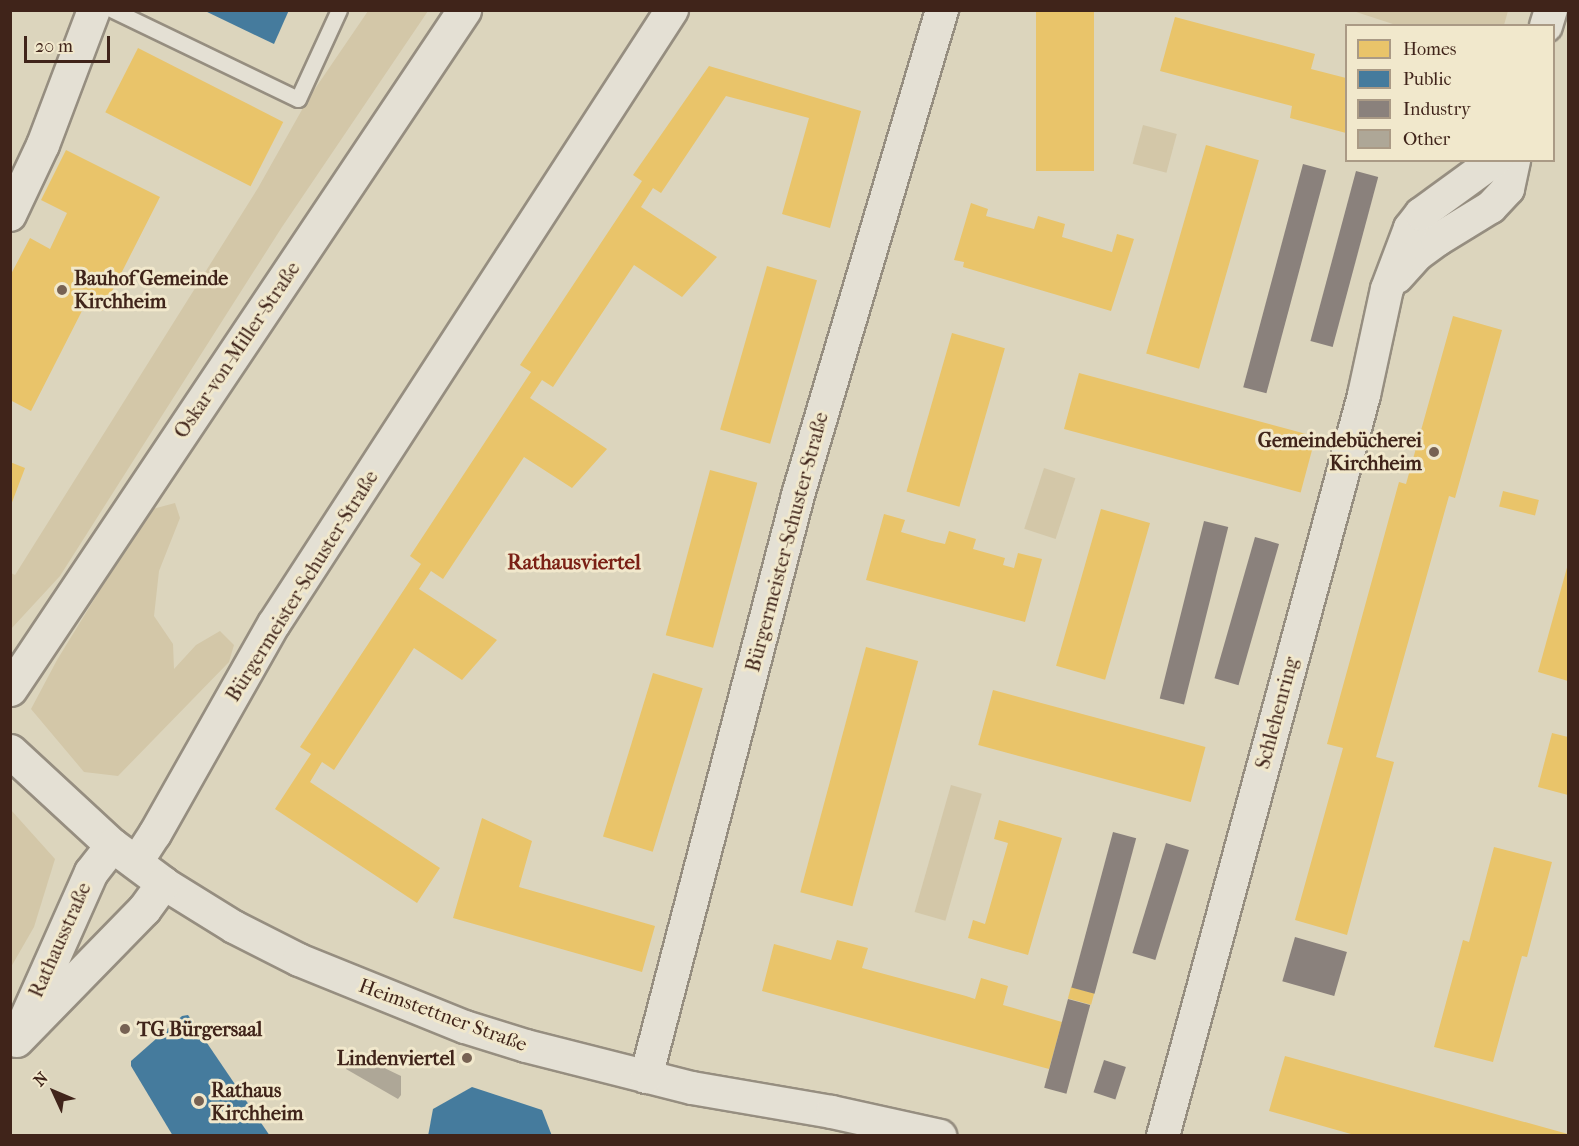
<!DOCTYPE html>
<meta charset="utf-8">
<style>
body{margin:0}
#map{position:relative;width:1579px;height:1146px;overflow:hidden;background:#dcd5bd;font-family:"IM FELL French Canon",serif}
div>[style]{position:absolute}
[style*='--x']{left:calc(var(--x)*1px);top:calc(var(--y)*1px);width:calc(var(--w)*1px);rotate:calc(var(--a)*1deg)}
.green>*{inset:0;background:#d3c7a8;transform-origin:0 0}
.homes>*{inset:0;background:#e9c46a;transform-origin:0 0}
.public>*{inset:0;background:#457b9d}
.industry>*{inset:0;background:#8a817c;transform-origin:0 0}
.building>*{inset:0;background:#aea797}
.roads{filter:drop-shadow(2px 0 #968e80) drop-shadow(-2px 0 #968e80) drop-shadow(0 2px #968e80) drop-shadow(0 -2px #968e80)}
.service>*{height:15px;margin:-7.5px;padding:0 7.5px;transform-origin:7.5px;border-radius:7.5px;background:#e4e0d4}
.minor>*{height:32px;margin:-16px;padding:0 16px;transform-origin:16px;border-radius:16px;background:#e4e0d4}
.tertiary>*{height:33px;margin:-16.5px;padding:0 16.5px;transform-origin:16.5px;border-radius:16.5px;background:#e4e0d4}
.secondary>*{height:33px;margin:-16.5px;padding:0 16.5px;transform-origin:16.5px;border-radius:16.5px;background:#e4e0d4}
.dots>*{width:16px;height:16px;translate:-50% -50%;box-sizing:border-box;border:3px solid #f1e8cc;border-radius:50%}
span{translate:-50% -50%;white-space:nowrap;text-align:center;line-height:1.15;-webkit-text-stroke:6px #f1e8cc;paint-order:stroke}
.poi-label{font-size:20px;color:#40241a;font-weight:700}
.left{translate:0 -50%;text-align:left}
.right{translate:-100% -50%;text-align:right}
.street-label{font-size:20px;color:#40241a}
.neighbourhood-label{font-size:21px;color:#7a1f14;font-weight:700}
.frame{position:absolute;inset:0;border:12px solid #40241a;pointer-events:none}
.legend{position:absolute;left:1345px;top:24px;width:210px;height:138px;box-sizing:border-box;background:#f1e8cc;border:2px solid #aa9a85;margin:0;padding:8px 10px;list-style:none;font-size:18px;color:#40241a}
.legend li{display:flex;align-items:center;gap:12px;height:30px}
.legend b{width:30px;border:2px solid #aa9a85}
.north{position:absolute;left:24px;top:1062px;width:60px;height:60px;-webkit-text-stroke:4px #f1e8cc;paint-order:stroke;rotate:314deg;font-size:16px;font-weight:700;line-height:24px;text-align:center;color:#40241a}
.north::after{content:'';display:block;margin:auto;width:21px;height:27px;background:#40241a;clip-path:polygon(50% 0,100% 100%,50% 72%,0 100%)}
.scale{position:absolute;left:24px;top:36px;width:86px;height:27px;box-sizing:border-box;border:3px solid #40241a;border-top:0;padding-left:8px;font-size:18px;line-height:21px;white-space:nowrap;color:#40241a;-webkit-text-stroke:4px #f1e8cc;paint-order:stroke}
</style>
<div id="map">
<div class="green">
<div style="clip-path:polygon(1350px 10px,1508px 10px,1508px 11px,1504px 25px,1399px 26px)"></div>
<div style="clip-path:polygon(368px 11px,428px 11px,282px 227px,60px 576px,11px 629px,11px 573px,15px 575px,258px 188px,308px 99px)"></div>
<div style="left:1143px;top:125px;width:35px;height:40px;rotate:15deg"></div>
<div style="left:1044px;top:468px;width:33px;height:64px;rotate:18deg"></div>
<div style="clip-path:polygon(175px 503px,180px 518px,159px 571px,154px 616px,173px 644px,174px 669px,196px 645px,220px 631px,234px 645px,229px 662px,118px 776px,84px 772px,31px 709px,57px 660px,149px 510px)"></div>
<div style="left:951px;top:785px;width:32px;height:132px;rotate:16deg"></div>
<div style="clip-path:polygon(11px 810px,55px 859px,34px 927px,11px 967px)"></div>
</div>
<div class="homes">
<div style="left:1036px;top:10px;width:58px;height:161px"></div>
<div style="clip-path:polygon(1175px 17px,1315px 54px,1311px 69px,1346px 78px,1346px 133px,1290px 118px,1292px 106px,1160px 71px)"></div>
<div style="left:138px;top:48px;width:163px;height:72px;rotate:27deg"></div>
<div style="clip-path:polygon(709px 66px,861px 111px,830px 228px,782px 214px,809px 118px,726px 96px,661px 193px,653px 188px,641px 207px,717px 257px,682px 297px,634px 265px,553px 387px,542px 380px,530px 398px,607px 449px,572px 488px,524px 457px,443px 579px,431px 571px,419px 589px,497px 640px,462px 680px,414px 648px,334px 770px,322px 762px,310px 782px,440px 868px,417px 903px,275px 809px,311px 754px,300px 747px,421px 564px,410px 556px,531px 372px,520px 365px,642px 181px,633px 175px)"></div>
<div style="left:1206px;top:145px;width:55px;height:217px;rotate:16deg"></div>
<div style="clip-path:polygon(66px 150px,160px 197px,102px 311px,86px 303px,31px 411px,10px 400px,10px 276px,30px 238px,50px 249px,67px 213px,41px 200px)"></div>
<div style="clip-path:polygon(971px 203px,988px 209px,986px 216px,1034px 229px,1038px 216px,1065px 224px,1062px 237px,1112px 252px,1117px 234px,1134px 239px,1111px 311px,963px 267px,964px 262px,954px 260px)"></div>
<div style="left:767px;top:266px;width:52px;height:170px;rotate:16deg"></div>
<div style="clip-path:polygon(1453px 316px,1502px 330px,1455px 498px,1449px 496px,1376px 757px,1394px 762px,1347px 935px,1295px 920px,1343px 748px,1327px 744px,1399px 482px,1406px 484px)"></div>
<div style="left:952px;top:333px;width:55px;height:165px;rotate:16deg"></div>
<div style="left:1079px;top:373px;width:245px;height:58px;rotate:15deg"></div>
<div style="clip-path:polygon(10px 462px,25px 468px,11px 505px,10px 505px)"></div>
<div style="left:710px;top:470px;width:49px;height:171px;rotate:15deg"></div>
<div style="left:1503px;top:491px;width:37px;height:16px;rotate:14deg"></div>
<div style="left:1101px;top:509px;width:51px;height:163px;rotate:16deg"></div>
<div style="clip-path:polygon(884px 514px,905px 520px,901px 532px,932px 541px,945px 544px,949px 531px,976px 539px,973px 549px,1005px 558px,1003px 565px,1014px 568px,1018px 553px,1042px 559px,1025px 622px,866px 580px)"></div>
<div style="clip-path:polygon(1568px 564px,1568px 681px,1538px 672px)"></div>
<div style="left:866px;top:647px;width:54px;height:254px;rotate:15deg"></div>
<div style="left:653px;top:673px;width:52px;height:171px;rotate:17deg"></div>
<div style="left:993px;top:690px;width:220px;height:57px;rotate:15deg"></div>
<div style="clip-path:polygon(1552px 733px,1568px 737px,1568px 795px,1538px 787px)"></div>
<div style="clip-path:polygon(482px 818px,532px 841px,519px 887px,655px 926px,642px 972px,453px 918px)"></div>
<div style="clip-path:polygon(999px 820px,1062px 838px,1028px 955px,968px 938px,973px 920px,985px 924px,1008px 843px,994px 839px)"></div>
<div style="clip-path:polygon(1494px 847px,1552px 862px,1527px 957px,1522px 956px,1493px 1062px,1434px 1047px,1463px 940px,1469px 942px)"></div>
<div style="clip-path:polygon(837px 940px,868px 948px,862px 968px,966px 996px,975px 999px,981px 978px,1008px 986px,1003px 1005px,1062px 1022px,1049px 1069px,762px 991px,774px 944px,831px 960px)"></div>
<div style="left:1071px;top:987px;width:24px;height:12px;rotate:15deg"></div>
<div style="clip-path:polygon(1285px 1056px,1568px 1134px,1568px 1136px,1358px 1136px,1291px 1117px,1269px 1111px)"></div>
</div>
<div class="public">
<div style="clip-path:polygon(203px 10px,289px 10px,274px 44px)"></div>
<div style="clip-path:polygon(188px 1015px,270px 1136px,173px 1136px,131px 1066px,131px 1061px,182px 1016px)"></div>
<div style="clip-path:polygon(472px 1087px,542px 1110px,552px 1136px,428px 1136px,433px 1109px)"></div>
</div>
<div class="industry">
<div style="left:1303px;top:164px;width:24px;height:231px;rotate:15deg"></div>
<div style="left:1356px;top:171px;width:23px;height:176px;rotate:15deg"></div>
<div style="left:1204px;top:521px;width:25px;height:183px;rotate:14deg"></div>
<div style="left:1255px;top:537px;width:25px;height:147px;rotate:16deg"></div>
<div style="left:1113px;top:832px;width:24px;height:161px;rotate:15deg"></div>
<div style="left:1166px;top:843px;width:24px;height:115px;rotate:17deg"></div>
<div style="left:1295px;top:937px;width:54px;height:46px;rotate:16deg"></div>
<div style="left:1068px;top:999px;width:23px;height:92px;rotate:15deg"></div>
<div style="left:1104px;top:1060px;width:23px;height:34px;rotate:18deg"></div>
</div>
<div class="building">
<div style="clip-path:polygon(353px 1053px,401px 1076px,401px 1095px,398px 1099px,346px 1069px,349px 1054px)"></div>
</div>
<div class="roads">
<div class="service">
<div style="--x:113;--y:10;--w:205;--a:25.7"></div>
<div style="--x:298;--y:99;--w:98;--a:-65.3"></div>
</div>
<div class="minor">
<div style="--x:1546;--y:26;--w:17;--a:-73"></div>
<div style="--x:10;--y:215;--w:77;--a:-64.8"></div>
<div style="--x:43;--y:145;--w:144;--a:-69.3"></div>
<div style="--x:1397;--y:277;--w:31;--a:-48"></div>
<div style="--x:1418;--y:254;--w:24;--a:-36"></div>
<div style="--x:1437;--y:240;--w:63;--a:-31.4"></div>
<div style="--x:1491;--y:207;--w:25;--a:-47"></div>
<div style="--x:1508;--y:189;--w:30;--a:-78"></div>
<div style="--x:136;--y:863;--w:35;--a:-57"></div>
<div style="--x:155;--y:834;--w:241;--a:-60.5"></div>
<div style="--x:274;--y:624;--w:732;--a:-57.05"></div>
<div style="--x:163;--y:883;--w:84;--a:31.8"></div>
<div style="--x:234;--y:927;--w:73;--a:26.9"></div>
<div style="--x:299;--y:960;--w:179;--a:22"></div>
<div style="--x:465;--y:1027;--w:64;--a:17.3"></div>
<div style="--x:526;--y:1046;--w:171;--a:14.2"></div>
<div style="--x:692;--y:1088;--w:142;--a:9.7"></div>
<div style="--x:832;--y:1112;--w:111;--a:12.5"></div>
<div style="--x:646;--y:1077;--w:602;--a:-75.36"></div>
<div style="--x:798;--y:495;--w:506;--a:-73.46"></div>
<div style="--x:1163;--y:1136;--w:768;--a:-74.82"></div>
<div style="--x:1364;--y:395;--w:108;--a:-77.8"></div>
<div style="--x:1387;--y:289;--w:65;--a:-69.3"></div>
<div style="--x:1410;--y:228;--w:18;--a:-52"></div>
<div style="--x:1421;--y:214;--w:92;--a:-36.1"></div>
</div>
<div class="tertiary">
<div style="--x:10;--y:751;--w:139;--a:42.7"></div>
<div style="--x:112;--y:845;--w:64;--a:36.7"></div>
<div style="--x:163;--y:883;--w:32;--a:126"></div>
<div style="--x:144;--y:909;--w:183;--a:134.3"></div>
<div style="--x:25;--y:1020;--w:162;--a:-66"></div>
<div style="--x:91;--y:872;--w:34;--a:-52"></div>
</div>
<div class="secondary">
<div style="--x:10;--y:689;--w:817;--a:-56.23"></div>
</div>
</div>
<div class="dots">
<div style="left:62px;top:290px;background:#776253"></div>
<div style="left:1434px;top:452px;background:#776253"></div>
<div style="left:125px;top:1029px;background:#776253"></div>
<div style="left:467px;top:1058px;background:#776253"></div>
<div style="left:199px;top:1101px;background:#776253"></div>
</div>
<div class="poi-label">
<span class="left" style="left:74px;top:290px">Bauhof Gemeinde<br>Kirchheim</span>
<span class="right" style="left:1422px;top:452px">Gemeindebücherei<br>Kirchheim</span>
<span class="left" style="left:137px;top:1029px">TG Bürgersaal</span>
<span class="right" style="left:455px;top:1058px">Lindenviertel</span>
<span class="left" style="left:211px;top:1102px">Rathaus<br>Kirchheim</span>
</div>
<div class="street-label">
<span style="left:237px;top:350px;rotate:-56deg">Oskar-von-Miller-Straße</span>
<span style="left:787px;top:542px;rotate:-75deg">Bürgermeister-Schuster-Straße</span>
<span style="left:302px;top:586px;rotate:-58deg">Bürgermeister-Schuster-Straße</span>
<span style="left:1277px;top:713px;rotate:-75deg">Schlehenring</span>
<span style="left:60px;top:940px;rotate:-66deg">Rathausstraße</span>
<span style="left:443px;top:1015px;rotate:20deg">Heimstettner Straße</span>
</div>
<div class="neighbourhood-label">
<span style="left:574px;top:562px">Rathausviertel</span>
</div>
<div class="frame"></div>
<ul class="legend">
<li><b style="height:16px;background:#e9c46a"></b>Homes</li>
<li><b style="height:16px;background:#457b9d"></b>Public</li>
<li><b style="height:16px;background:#8a817c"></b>Industry</li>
<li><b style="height:16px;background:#aea797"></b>Other</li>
</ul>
<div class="north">N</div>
<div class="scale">20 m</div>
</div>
